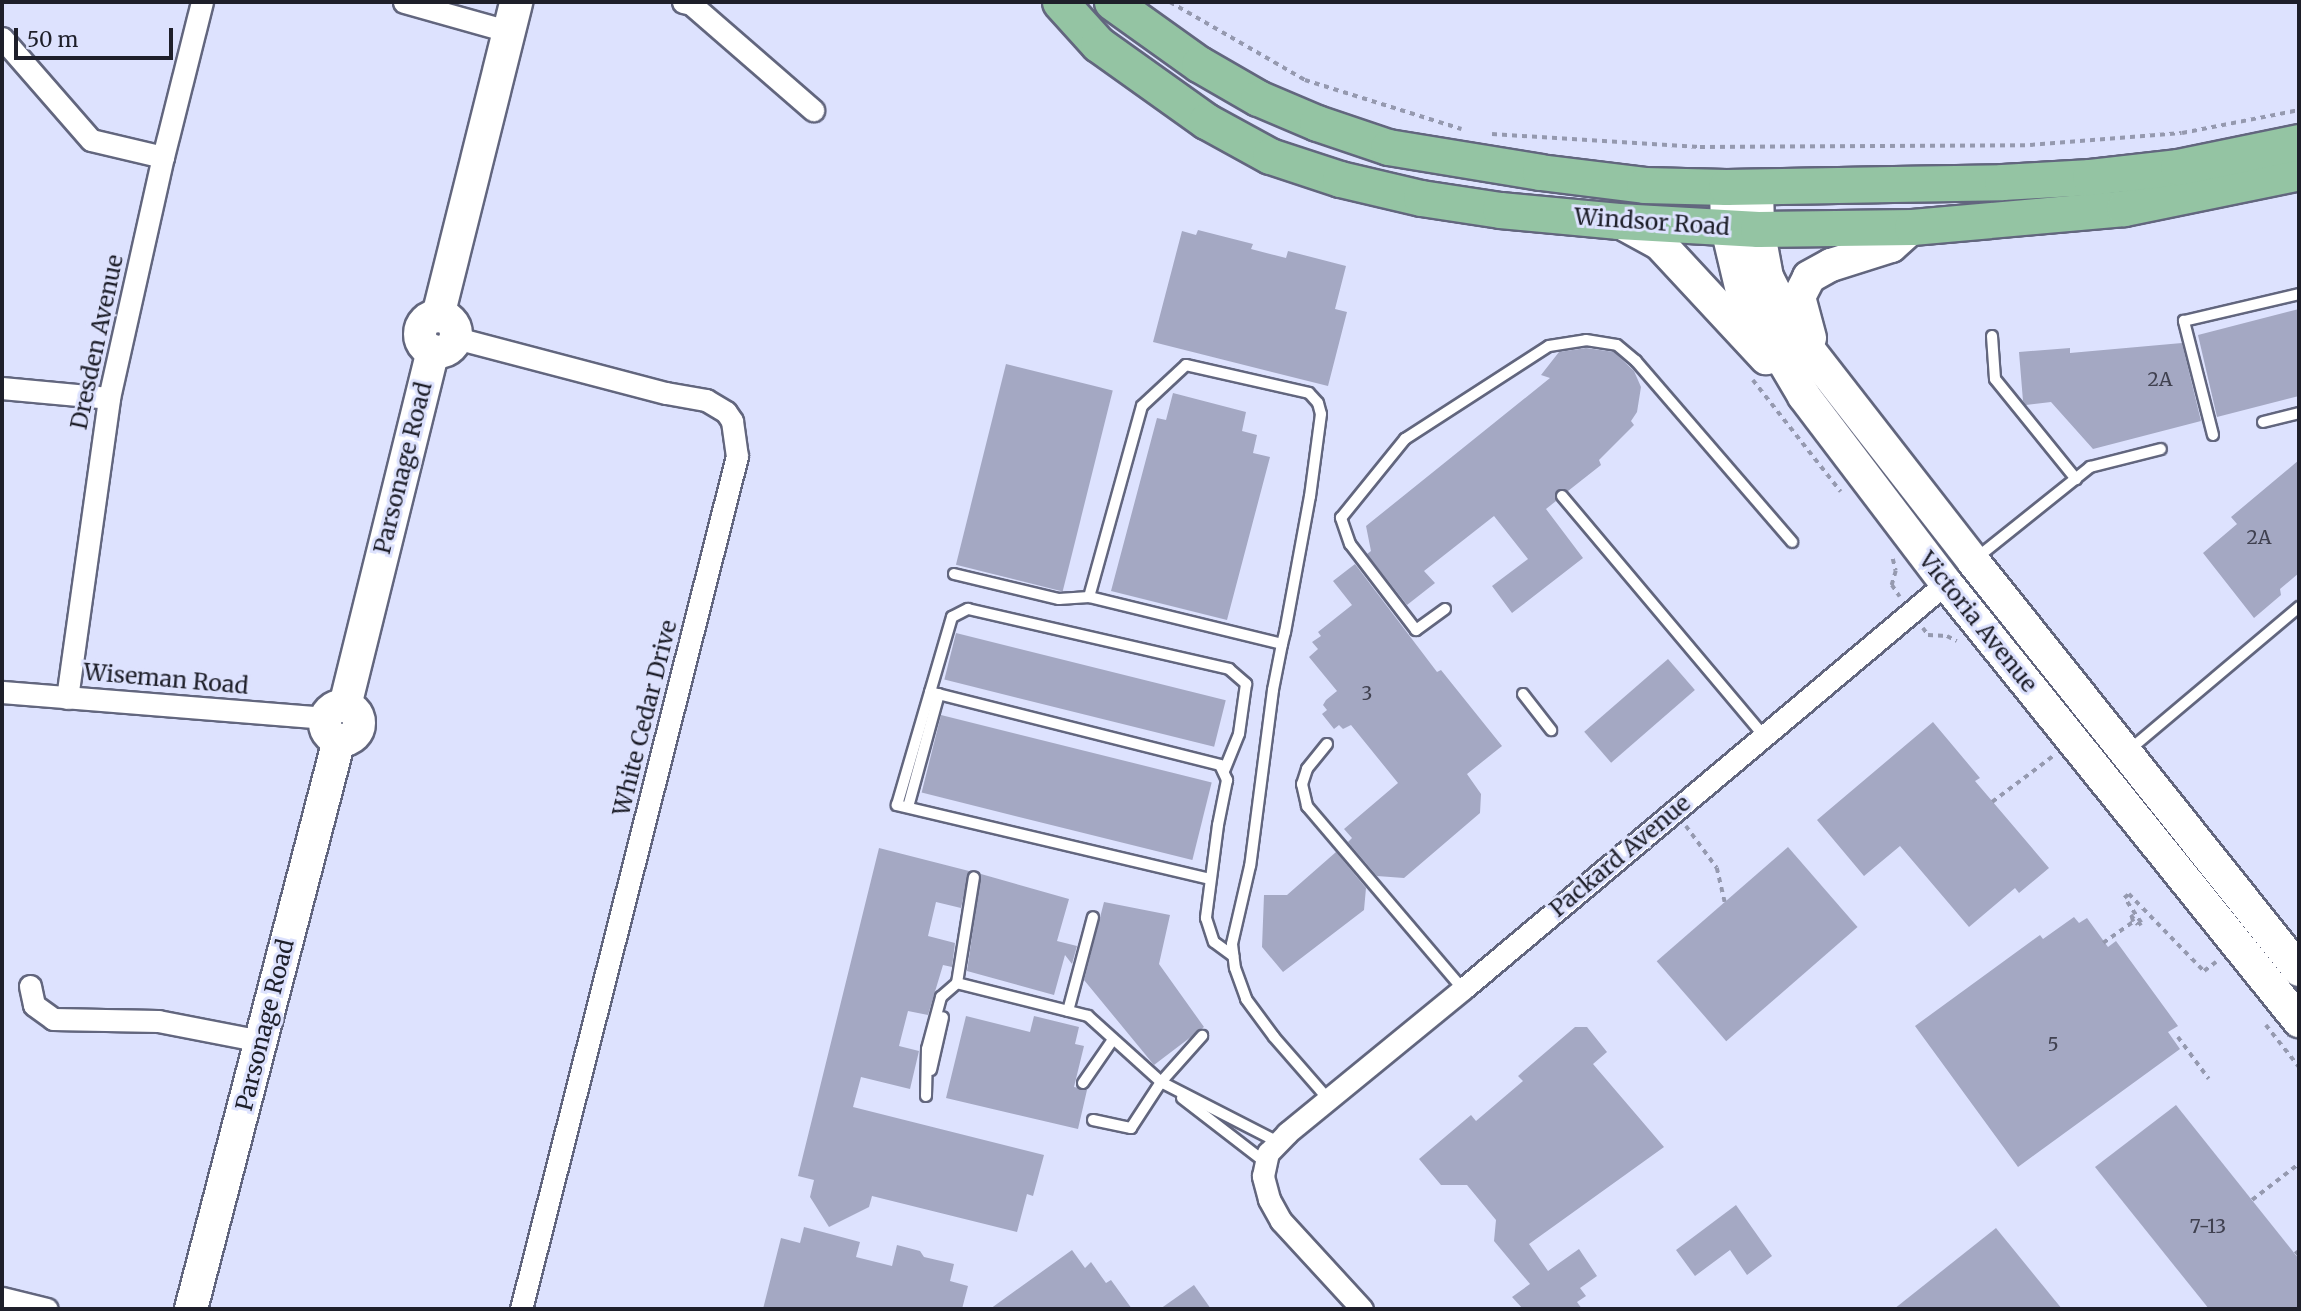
<!DOCTYPE html>
<style>
body{margin:0}
#map{position:relative;width:2301px;height:1311px;overflow:hidden;background:#dde2fe;font-family:Merriweather,serif}
div>[style]{position:absolute}
[style*='--x']{left:calc(var(--x)*1px);top:calc(var(--y)*1px);width:calc(var(--w)*1px);rotate:calc(var(--a)*1deg)}
.building>*{inset:0;background:#a4a8c3;transform-origin:0 0}
.path>*{height:3.5px;margin-top:-1.75px;transform-origin:0;background:repeating-linear-gradient(90deg,#9599af 0 5px,transparent 0 10px)}
.roads{filter:drop-shadow(2px 0 #62667e) drop-shadow(-2px 0 #62667e) drop-shadow(0 2px #62667e) drop-shadow(0 -2px #62667e)}
.lane>*{height:10px;margin:-5px;padding:0 5px;transform-origin:5px;border-radius:5px;background:#fff}
.street>*{height:21px;margin:-10.5px;padding:0 10.5px;transform-origin:10.5px;border-radius:10.5px;background:#fff}
.secondary>*{height:32px;margin:-16px;padding:0 16px;transform-origin:16px;border-radius:16px;background:#fff}
.secondary>.ring{margin:-16px;padding:0;box-sizing:content-box;background:none;border:32px solid #fff;border-radius:50%}
.primary>*{height:35px;margin:-17.5px;padding:0 17.5px;transform-origin:17.5px;border-radius:17.5px;background:#94c4a3}
span{translate:-50% -50%;white-space:nowrap;text-align:center;line-height:1.15;-webkit-text-stroke:6px #dde2fe;paint-order:stroke}
.number-label{font-size:19px;color:#404150}
.number-label span{-webkit-text-stroke-width:0}
.street-label{font-size:23px;color:#1e1f2a}
.frame{position:absolute;inset:0;border:4px solid #1e1f2a;pointer-events:none}
.scale{position:absolute;left:14px;top:28px;width:159px;height:32px;box-sizing:border-box;border:4px solid #1e1f2a;border-top:0;padding-left:9px;font-size:21px;line-height:24px;white-space:nowrap;color:#1e1f2a;-webkit-text-stroke:5px #dde2fe;paint-order:stroke}
</style>
<div id="map">
<div class="building">
<div style="clip-path:polygon(1198px 230px,1253px 244px,1251px 249px,1286px 258px,1288px 251px,1346px 266px,1335px 309px,1347px 312px,1328px 386px,1153px 342px,1182px 231px,1196px 235px)"></div>
<div style="clip-path:polygon(2299px 309px,2299px 396px,2217px 417px,2198px 335px)"></div>
<div style="clip-path:polygon(2182px 343px,2201px 421px,2093px 449px,2051px 402px,2026px 405px,2023px 401px,2019px 352px,2070px 348px,2070px 353px)"></div>
<div style="clip-path:polygon(1586px 348px,1614px 352px,1634px 371px,1641px 387px,1637px 412px,1631px 421px,1634px 425px,1599px 460px,1601px 465px,1568px 491px,1558px 490px,1556px 501px,1546px 509px,1583px 558px,1512px 613px,1492px 586px,1528px 559px,1494px 516px,1424px 571px,1435px 583px,1407px 605px,1367px 554px,1371px 551px,1366px 526px,1550px 378px,1541px 375px,1559px 352px)"></div>
<div style="left:1006px;top:364px;width:110px;height:207px;rotate:14deg"></div>
<div style="clip-path:polygon(1173px 393px,1246px 412px,1242px 431px,1257px 435px,1253px 453px,1270px 457px,1227px 620px,1111px 591px,1157px 418px,1166px 420px)"></div>
<div style="clip-path:polygon(2299px 460px,2299px 573px,2280px 589px,2281px 595px,2254px 618px,2203px 553px,2237px 524px,2231px 517px)"></div>
<div style="clip-path:polygon(1355px 564px,1437px 672px,1441px 670px,1502px 746px,1467px 774px,1481px 794px,1480px 813px,1404px 878px,1377px 876px,1348px 842px,1352px 838px,1344px 829px,1398px 783px,1351px 725px,1343px 729px,1339px 725px,1334px 729px,1322px 714px,1327px 710px,1323px 705px,1326px 700px,1337px 691px,1309px 657px,1318px 649px,1312px 642px,1321px 636px,1318px 632px,1352px 605px,1333px 581px)"></div>
<div style="left:956px;top:633px;width:278px;height:48px;rotate:14deg"></div>
<div style="left:1668px;top:659px;width:41px;height:111px;rotate:49deg"></div>
<div style="left:941px;top:715px;width:279px;height:80px;rotate:14deg"></div>
<div style="clip-path:polygon(1933px 722px,1980px 778px,1975px 781px,2049px 868px,2019px 893px,2015px 888px,1969px 927px,1900px 846px,1864px 876px,1817px 820px)"></div>
<div style="left:1788px;top:847px;width:106px;height:174px;rotate:49deg"></div>
<div style="clip-path:polygon(879px 848px,969px 871px,961px 908px,936px 902px,928px 936px,955px 943px,952px 967px,943px 965px,928px 1015px,908px 1011px,899px 1046px,919px 1051px,910px 1089px,861px 1077px,853px 1107px,1044px 1155px,1033px 1196px,1027px 1194px,1017px 1232px,872px 1196px,869px 1207px,829px 1227px,810px 1197px,814px 1180px,798px 1176px)"></div>
<div style="clip-path:polygon(1336px 852px,1366px 888px,1364px 910px,1283px 972px,1262px 947px,1264px 895px,1287px 895px)"></div>
<div style="clip-path:polygon(981px 874px,1069px 899px,1057px 941px,1077px 946px,1072px 964px,1065px 955px,1054px 995px,967px 971px)"></div>
<div style="clip-path:polygon(1104px 902px,1170px 915px,1159px 964px,1204px 1027px,1154px 1065px,1084px 980px)"></div>
<div style="clip-path:polygon(2074px 917px,2079px 923px,2087px 918px,2108px 947px,2116px 941px,2178px 1026px,2168px 1032px,2180px 1049px,2018px 1167px,1915px 1026px,2040px 935px,2043px 939px)"></div>
<div style="clip-path:polygon(966px 1016px,1030px 1032px,1034px 1016px,1079px 1027px,1075px 1044px,1084px 1046px,1074px 1087px,1087px 1090px,1078px 1129px,946px 1098px)"></div>
<div style="clip-path:polygon(1575px 1027px,1587px 1027px,1607px 1052px,1593px 1064px,1664px 1147px,1529px 1244px,1548px 1271px,1579px 1249px,1597px 1276px,1580px 1288px,1586px 1296px,1577px 1302px,1582px 1309px,1523px 1309px,1512px 1297px,1530px 1284px,1494px 1241px,1496px 1220px,1467px 1185px,1441px 1185px,1419px 1159px,1471px 1115px,1476px 1121px,1523px 1081px,1518px 1076px)"></div>
<div style="clip-path:polygon(2176px 1105px,2299px 1259px,2299px 1309px,2209px 1309px,2095px 1167px)"></div>
<div style="clip-path:polygon(1736px 1205px,1772px 1256px,1747px 1275px,1730px 1250px,1695px 1276px,1676px 1250px)"></div>
<div style="clip-path:polygon(804px 1227px,860px 1242px,856px 1257px,892px 1266px,897px 1245px,920px 1251px,924px 1257px,954px 1264px,950px 1281px,968px 1286px,962px 1309px,763px 1309px,781px 1238px,800px 1243px)"></div>
<div style="clip-path:polygon(1996px 1228px,2062px 1309px,1894px 1309px)"></div>
<div style="clip-path:polygon(1072px 1250px,1085px 1268px,1091px 1262px,1106px 1283px,1111px 1280px,1132px 1309px,990px 1309px)"></div>
<div style="clip-path:polygon(1194px 1285px,1211px 1309px,1160px 1309px)"></div>
</div>
<div class="path">
<div style="--x:1170;--y:2;--w:156;--a:30"></div>
<div style="--x:1305;--y:80;--w:164;--a:17.4"></div>
<div style="--x:1492;--y:134;--w:208;--a:3.6"></div>
<div style="--x:1700;--y:147;--w:330;--a:-0.3"></div>
<div style="--x:2030;--y:145;--w:152;--a:-4.5"></div>
<div style="--x:2182;--y:133;--w:119;--a:-11.1"></div>
<div style="--x:1753;--y:380;--w:142;--a:51.8"></div>
<div style="--x:1893;--y:559;--w:12;--a:76"></div>
<div style="--x:1896;--y:571;--w:15;--a:106"></div>
<div style="--x:1892;--y:585;--w:14;--a:56"></div>
<div style="--x:1923;--y:628;--w:9;--a:54"></div>
<div style="--x:1928;--y:635;--w:19;--a:3"></div>
<div style="--x:1947;--y:636;--w:11;--a:27"></div>
<div style="--x:1992;--y:802;--w:76;--a:-37"></div>
<div style="--x:1686;--y:826;--w:52;--a:53.6"></div>
<div style="--x:1717;--y:868;--w:35;--a:77"></div>
<div style="--x:2103;--y:943;--w:37;--a:-35"></div>
<div style="--x:2133;--y:922;--w:7;--a:-106"></div>
<div style="--x:2131;--y:915;--w:12;--a:55"></div>
<div style="--x:2138;--y:925;--w:4;--a:-34"></div>
<div style="--x:2141;--y:923;--w:30;--a:-124"></div>
<div style="--x:2124;--y:898;--w:6;--a:-39"></div>
<div style="--x:2129;--y:894;--w:107;--a:45.8"></div>
<div style="--x:2204;--y:971;--w:15;--a:-37"></div>
<div style="--x:2266;--y:1025;--w:53;--a:51.8"></div>
<div style="--x:2178;--y:1037;--w:52;--a:53.6"></div>
<div style="--x:2252;--y:1200;--w:56;--a:-37.7"></div>
<div style="--x:2295;--y:1254;--w:5;--a:-37"></div>
</div>
<div class="roads">
<div class="lane">
<div style="--x:1992;--y:336;--w:43;--a:86"></div>
<div style="--x:1995;--y:379;--w:129;--a:51"></div>
<div style="--x:2263;--y:422;--w:37;--a:-14"></div>
<div style="--x:2213;--y:435;--w:118;--a:-104.3"></div>
<div style="--x:2184;--y:321;--w:118;--a:-13.2"></div>
<div style="--x:1562;--y:496;--w:312;--a:49.9"></div>
<div style="--x:1974;--y:560;--w:149;--a:-38.7"></div>
<div style="--x:2090;--y:467;--w:73;--a:-14.2"></div>
<div style="--x:954;--y:574;--w:108;--a:13.4"></div>
<div style="--x:1059;--y:599;--w:30;--a:-4"></div>
<div style="--x:1445;--y:609;--w:36;--a:144"></div>
<div style="--x:1416;--y:630;--w:108;--a:-127.5"></div>
<div style="--x:1350;--y:544;--w:28;--a:-109"></div>
<div style="--x:1341;--y:518;--w:102;--a:-51"></div>
<div style="--x:1405;--y:439;--w:171;--a:-32.9"></div>
<div style="--x:1549;--y:346;--w:37;--a:-9"></div>
<div style="--x:1586;--y:340;--w:31;--a:9"></div>
<div style="--x:1617;--y:345;--w:25;--a:40"></div>
<div style="--x:1636;--y:361;--w:239;--a:49.2"></div>
<div style="--x:1282;--y:644;--w:199;--a:-166.3"></div>
<div style="--x:1089;--y:597;--w:198;--a:-74.5"></div>
<div style="--x:1142;--y:406;--w:60;--a:-43"></div>
<div style="--x:1186;--y:365;--w:126;--a:12.8"></div>
<div style="--x:1309;--y:393;--w:13;--a:48"></div>
<div style="--x:1318;--y:403;--w:11;--a:75"></div>
<div style="--x:1321;--y:414;--w:83;--a:97.6"></div>
<div style="--x:1310;--y:496;--w:138;--a:100.4"></div>
<div style="--x:1285;--y:632;--w:12;--a:104"></div>
<div style="--x:1282;--y:644;--w:47;--a:101.1"></div>
<div style="--x:1273;--y:690;--w:177;--a:97.4"></div>
<div style="--x:1250;--y:866;--w:80;--a:103"></div>
<div style="--x:1232;--y:944;--w:24;--a:83"></div>
<div style="--x:1235;--y:968;--w:33;--a:70"></div>
<div style="--x:1246;--y:999;--w:47;--a:53.6"></div>
<div style="--x:1274;--y:1037;--w:82;--a:48.9"></div>
<div style="--x:930;--y:692;--w:299;--a:14.1"></div>
<div style="--x:1220;--y:765;--w:17;--a:65"></div>
<div style="--x:1227;--y:780;--w:46;--a:101.3"></div>
<div style="--x:1218;--y:825;--w:94;--a:97.4"></div>
<div style="--x:1206;--y:918;--w:25;--a:72"></div>
<div style="--x:1214;--y:942;--w:24;--a:36"></div>
<div style="--x:1523;--y:694;--w:46;--a:52.1"></div>
<div style="--x:1327;--y:744;--w:32;--a:129"></div>
<div style="--x:1307;--y:769;--w:16;--a:108"></div>
<div style="--x:1302;--y:784;--w:23;--a:77"></div>
<div style="--x:1307;--y:806;--w:240;--a:49.6"></div>
<div style="--x:2128;--y:751;--w:224;--a:-40.1"></div>
<div style="--x:908;--y:807;--w:117;--a:-74.7"></div>
<div style="--x:1210;--y:879;--w:322;--a:-166.7"></div>
<div style="--x:897;--y:805;--w:196;--a:-73.7"></div>
<div style="--x:952;--y:617;--w:18;--a:-27"></div>
<div style="--x:968;--y:609;--w:268;--a:12.9"></div>
<div style="--x:1229;--y:669;--w:23;--a:41"></div>
<div style="--x:1246;--y:684;--w:50;--a:98"></div>
<div style="--x:1239;--y:734;--w:38;--a:112"></div>
<div style="--x:957;--y:983;--w:107;--a:-80.9"></div>
<div style="--x:1068;--y:1011;--w:97;--a:-75.1"></div>
<div style="--x:931;--y:1070;--w:54;--a:-77.2"></div>
<div style="--x:1083;--y:1083;--w:51;--a:-55.4"></div>
<div style="--x:926;--y:1096;--w:47;--a:-88.8"></div>
<div style="--x:927;--y:1049;--w:54;--a:-74.9"></div>
<div style="--x:941;--y:997;--w:21;--a:-41"></div>
<div style="--x:957;--y:983;--w:135;--a:14.1"></div>
<div style="--x:1088;--y:1016;--w:98;--a:42.1"></div>
<div style="--x:1161;--y:1082;--w:131;--a:27.1"></div>
<div style="--x:1182;--y:1098;--w:106;--a:37.7"></div>
<div style="--x:1093;--y:1120;--w:39;--a:12"></div>
<div style="--x:1131;--y:1128;--w:55;--a:-56.9"></div>
<div style="--x:1161;--y:1082;--w:62;--a:-48.3"></div>
</div>
<div class="street">
<div style="--x:404;--y:2;--w:107;--a:15.7"></div>
<div style="--x:683;--y:2;--w:8;--a:14"></div>
<div style="--x:691;--y:4;--w:162;--a:41"></div>
<div style="--x:2;--y:38;--w:135;--a:48.9"></div>
<div style="--x:91;--y:140;--w:74;--a:13.3"></div>
<div style="--x:456;--y:338;--w:217;--a:14.7"></div>
<div style="--x:666;--y:393;--w:41;--a:9.9"></div>
<div style="--x:706;--y:400;--w:23;--a:31"></div>
<div style="--x:726;--y:412;--w:11;--a:56"></div>
<div style="--x:732;--y:421;--w:35;--a:82"></div>
<div style="--x:737;--y:456;--w:880;--a:104.21"></div>
<div style="--x:2;--y:388;--w:107;--a:5.3"></div>
<div style="--x:2;--y:692;--w:324;--a:4.6"></div>
<div style="--x:67;--y:698;--w:303;--a:-82"></div>
<div style="--x:109;--y:398;--w:247;--a:-77.4"></div>
<div style="--x:163;--y:157;--w:160;--a:-75.9"></div>
<div style="--x:30;--y:986;--w:19;--a:78"></div>
<div style="--x:34;--y:1005;--w:24;--a:36"></div>
<div style="--x:53;--y:1019;--w:105;--a:1.1"></div>
<div style="--x:158;--y:1021;--w:105;--a:11"></div>
<div style="--x:2;--y:1298;--w:46;--a:13.7"></div>
<div style="--x:1362;--y:1309;--w:120;--a:-132.6"></div>
<div style="--x:1281;--y:1221;--w:25;--a:-119"></div>
<div style="--x:1269;--y:1199;--w:24;--a:-105"></div>
<div style="--x:1263;--y:1176;--w:24;--a:-78"></div>
<div style="--x:1268;--y:1153;--w:28;--a:-46"></div>
<div style="--x:1287;--y:1133;--w:227;--a:-39.3"></div>
<div style="--x:1463;--y:989;--w:631;--a:-40.05"></div>
</div>
<div class="secondary">
<div style="--x:1726;--y:187;--w:41;--a:88.6"></div>
<div style="--x:1727;--y:228;--w:65;--a:76.6"></div>
<div style="--x:1742;--y:291;--w:122;--a:59.4"></div>
<div style="--x:1804;--y:396;--w:235;--a:52.8"></div>
<div style="--x:1946;--y:583;--w:563;--a:51.13"></div>
<div style="--x:1757;--y:188;--w:41;--a:88.6"></div>
<div style="--x:1758;--y:229;--w:49;--a:79.4"></div>
<div style="--x:1767;--y:277;--w:62;--a:63"></div>
<div style="--x:1795;--y:332;--w:290;--a:52.1"></div>
<div style="--x:1973;--y:561;--w:523;--a:51.44"></div>
<div style="--x:1618;--y:221;--w:48;--a:28.7"></div>
<div style="--x:1660;--y:244;--w:156;--a:47.1"></div>
<div class="ring" style="left:420px;top:316px;width:4px;height:4px"></div>
<div style="--x:438;--y:316;--w:324;--a:-76"></div>
<div style="--x:1810;--y:338;--w:42;--a:-105"></div>
<div style="--x:1799;--y:297;--w:22;--a:-63"></div>
<div style="--x:1809;--y:277;--w:25;--a:-29"></div>
<div style="--x:1831;--y:265;--w:63;--a:-17.6"></div>
<div style="--x:1891;--y:246;--w:28;--a:-42"></div>
<div style="--x:345;--y:706;--w:366;--a:-76.1"></div>
<div class="ring" style="left:325px;top:706px;width:2px;height:2px"></div>
<div style="--x:191;--y:1309;--w:588;--a:-75.42"></div>
</div>
<div class="primary">
<div style="--x:1060;--y:2;--w:57;--a:47.9"></div>
<div style="--x:1098;--y:44;--w:133;--a:35.5"></div>
<div style="--x:1206;--y:121;--w:73;--a:28.7"></div>
<div style="--x:1270;--y:156;--w:74;--a:18.2"></div>
<div style="--x:1340;--y:179;--w:83;--a:13.2"></div>
<div style="--x:1421;--y:198;--w:80;--a:8.6"></div>
<div style="--x:1500;--y:210;--w:119;--a:5.3"></div>
<div style="--x:1618;--y:221;--w:140;--a:3.3"></div>
<div style="--x:1758;--y:229;--w:154;--a:-0.7"></div>
<div style="--x:1912;--y:227;--w:213;--a:-5.1"></div>
<div style="--x:2124;--y:208;--w:179;--a:-11.6"></div>
<div style="--x:1112;--y:2;--w:107;--a:35.5"></div>
<div style="--x:1199;--y:64;--w:68;--a:30"></div>
<div style="--x:1258;--y:98;--w:64;--a:23"></div>
<div style="--x:1317;--y:123;--w:75;--a:18.7"></div>
<div style="--x:1388;--y:147;--w:154;--a:9.3"></div>
<div style="--x:1540;--y:172;--w:105;--a:7.1"></div>
<div style="--x:1644;--y:185;--w:82;--a:1.4"></div>
<div style="--x:1726;--y:187;--w:276;--a:-1"></div>
<div style="--x:2002;--y:182;--w:88;--a:-3.3"></div>
<div style="--x:2090;--y:177;--w:89;--a:-6.5"></div>
<div style="--x:2178;--y:167;--w:124;--a:-11.7"></div>
</div>
</div>
<div class="number-label">
<span style="left:2160px;top:380px">2A</span>
<span style="left:2259px;top:538px">2A</span>
<span style="left:1367px;top:694px">3</span>
<span style="left:2053px;top:1045px">5</span>
<span style="left:2208px;top:1227px">7-13</span>
</div>
<div class="street-label">
<span style="left:1652px;top:222px;rotate:4deg">Windsor Road</span>
<span style="left:97px;top:342px;rotate:-78deg">Dresden Avenue</span>
<span style="left:403px;top:468px;rotate:-76deg">Parsonage Road</span>
<span style="left:1978px;top:622px;rotate:51deg">Victoria Avenue</span>
<span style="left:166px;top:679px;rotate:5deg">Wiseman Road</span>
<span style="left:645px;top:718px;rotate:-76deg">White Cedar Drive</span>
<span style="left:1620px;top:856px;rotate:-40deg">Packard Avenue</span>
<span style="left:265px;top:1025px;rotate:-76deg">Parsonage Road</span>
</div>
<div class="frame"></div>
<div class="scale">50 m</div>
</div>
